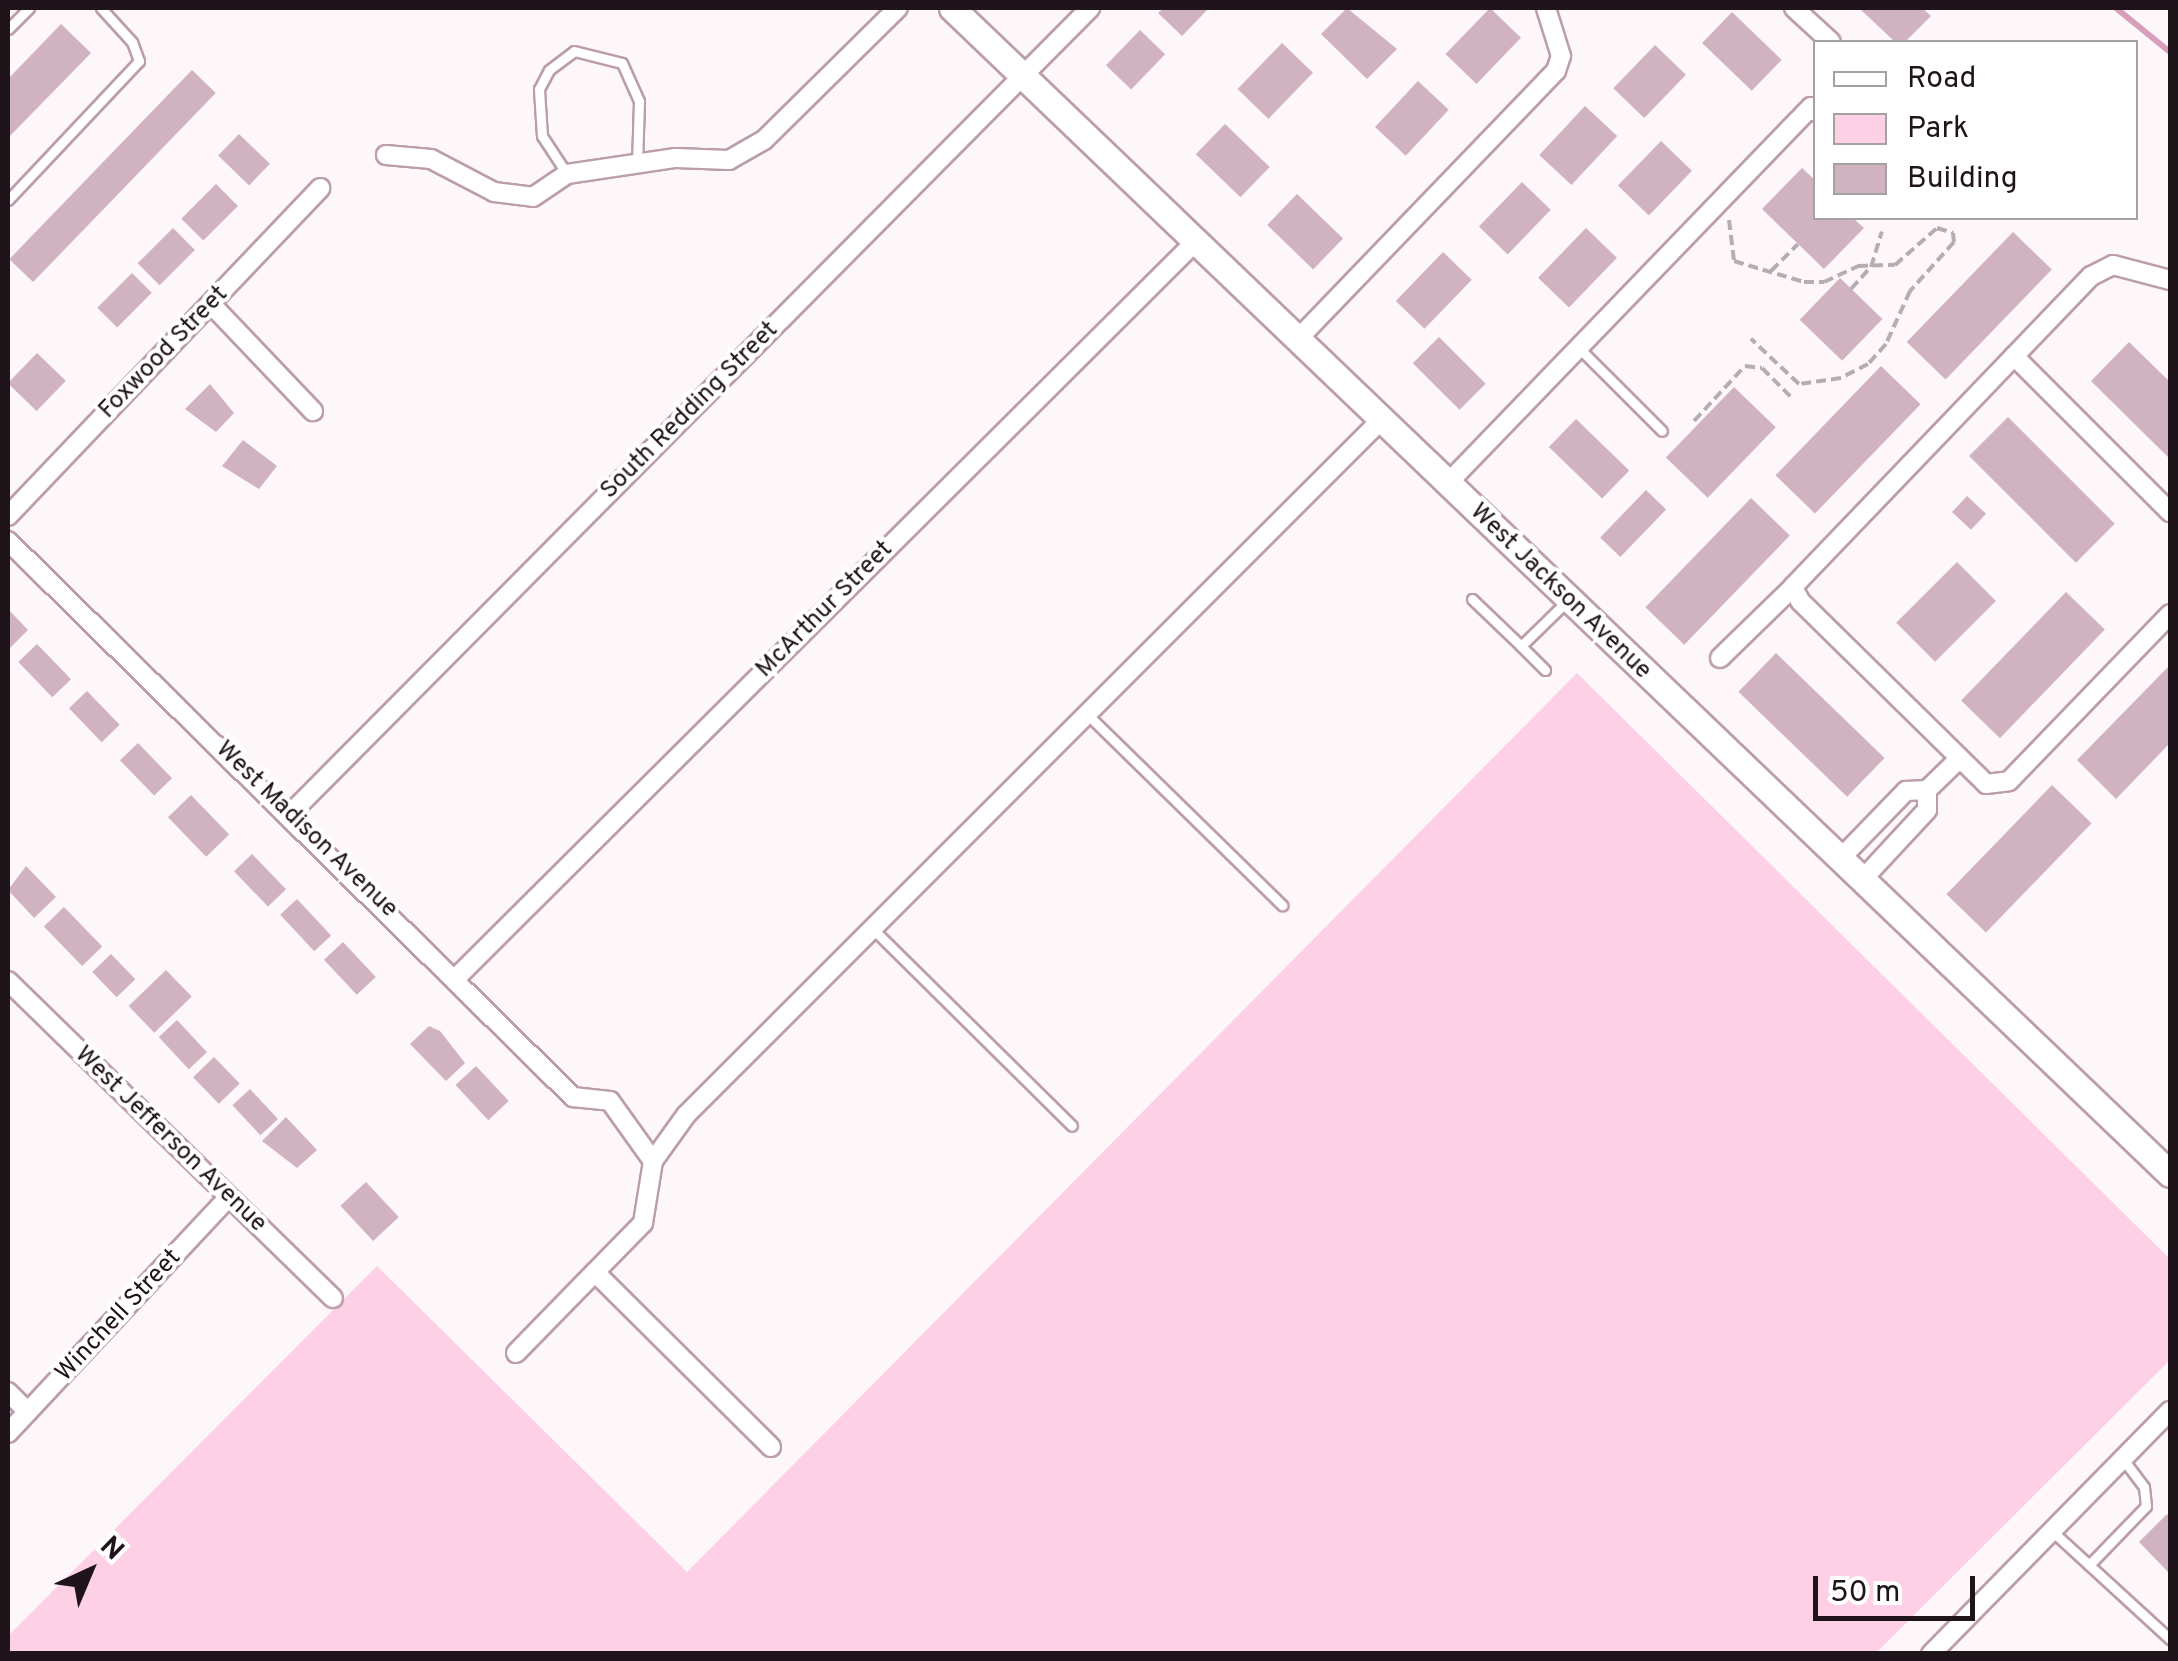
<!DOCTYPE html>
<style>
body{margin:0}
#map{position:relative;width:2178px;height:1661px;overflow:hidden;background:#fef7fa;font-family:Overpass,sans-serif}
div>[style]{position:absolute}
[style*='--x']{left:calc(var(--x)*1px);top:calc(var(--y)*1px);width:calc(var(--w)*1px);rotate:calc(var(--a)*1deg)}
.green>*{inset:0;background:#fed0e6}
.stream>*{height:6px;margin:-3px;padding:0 3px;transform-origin:3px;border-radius:3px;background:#d79dba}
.building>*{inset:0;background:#d1b2c1;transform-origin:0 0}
.path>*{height:4px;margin-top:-2px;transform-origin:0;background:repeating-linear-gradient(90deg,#b5adb1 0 10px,transparent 0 15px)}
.roads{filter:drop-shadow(2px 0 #bb9dab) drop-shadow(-2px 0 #bb9dab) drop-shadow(0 2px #bb9dab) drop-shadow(0 -2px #bb9dab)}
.lane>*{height:9px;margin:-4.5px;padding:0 4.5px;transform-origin:4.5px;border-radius:4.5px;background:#fff}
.street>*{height:18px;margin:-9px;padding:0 9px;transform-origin:9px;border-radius:9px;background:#fff}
.secondary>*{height:25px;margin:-12.5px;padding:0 12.5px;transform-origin:12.5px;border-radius:12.5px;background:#fff}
span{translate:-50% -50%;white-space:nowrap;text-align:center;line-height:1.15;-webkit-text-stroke:8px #fff;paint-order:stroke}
.street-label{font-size:25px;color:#1f1419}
.frame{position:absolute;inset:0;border:10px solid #1f1419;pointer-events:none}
.legend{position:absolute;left:1813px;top:40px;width:325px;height:180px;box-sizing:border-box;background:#fff;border:2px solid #a5a1a3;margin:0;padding:12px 18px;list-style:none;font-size:30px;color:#1f1419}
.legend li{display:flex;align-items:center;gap:20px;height:50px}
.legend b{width:50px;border:2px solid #a5a1a3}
.north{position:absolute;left:40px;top:1521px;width:100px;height:100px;-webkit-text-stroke:8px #fff;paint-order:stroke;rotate:44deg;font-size:28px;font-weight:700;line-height:40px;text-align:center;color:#1f1419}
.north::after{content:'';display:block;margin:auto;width:35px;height:45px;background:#1f1419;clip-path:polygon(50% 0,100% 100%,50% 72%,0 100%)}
.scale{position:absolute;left:1813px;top:1576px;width:162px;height:45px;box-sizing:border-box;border:5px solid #1f1419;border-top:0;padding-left:12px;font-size:30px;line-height:35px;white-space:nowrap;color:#1f1419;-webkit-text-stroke:8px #fff;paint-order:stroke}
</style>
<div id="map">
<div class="green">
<div style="clip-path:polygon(1577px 673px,2170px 1259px,2170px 1360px,1876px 1653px,8px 1653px,8px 1636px,377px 1266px,687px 1572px)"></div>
</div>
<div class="stream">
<div style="--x:2116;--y:8;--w:70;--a:39.2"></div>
</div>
<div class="building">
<div style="clip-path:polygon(1164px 8px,1209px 8px,1182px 36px,1158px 13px)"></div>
<div style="clip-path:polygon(1347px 8px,1397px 49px,1367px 79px,1321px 34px)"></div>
<div style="left:1490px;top:8px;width:43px;height:64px;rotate:44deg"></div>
<div style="clip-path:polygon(1859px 8px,1922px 8px,1931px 16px,1905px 42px,1895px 42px)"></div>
<div style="left:1732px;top:12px;width:69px;height:43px;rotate:44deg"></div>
<div style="clip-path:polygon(61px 24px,91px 53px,8px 138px,8px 79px)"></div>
<div style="left:1140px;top:30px;width:35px;height:49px;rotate:44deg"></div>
<div style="left:1282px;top:43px;width:43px;height:64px;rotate:44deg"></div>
<div style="left:1655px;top:45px;width:43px;height:60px;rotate:44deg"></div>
<div style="left:192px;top:70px;width:33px;height:263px;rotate:44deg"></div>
<div style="left:1418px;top:81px;width:42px;height:63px;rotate:43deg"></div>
<div style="left:1585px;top:106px;width:44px;height:67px;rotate:43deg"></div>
<div style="left:1225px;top:124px;width:62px;height:42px;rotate:44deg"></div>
<div style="left:239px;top:134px;width:43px;height:30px;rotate:44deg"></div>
<div style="left:1661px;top:141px;width:43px;height:62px;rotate:44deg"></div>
<div style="clip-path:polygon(1802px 168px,1816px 181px,1816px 218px,1853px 218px,1864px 228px,1824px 269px,1762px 209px)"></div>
<div style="left:1522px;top:182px;width:40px;height:62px;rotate:44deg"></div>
<div style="left:216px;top:184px;width:31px;height:49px;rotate:45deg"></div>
<div style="left:1297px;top:194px;width:64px;height:43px;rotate:44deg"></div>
<div style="left:173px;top:228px;width:31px;height:50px;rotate:45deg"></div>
<div style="left:1586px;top:228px;width:43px;height:69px;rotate:44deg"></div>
<div style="left:2013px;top:232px;width:54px;height:153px;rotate:44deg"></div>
<div style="left:1443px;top:252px;width:40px;height:68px;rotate:44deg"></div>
<div style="left:132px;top:273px;width:28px;height:49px;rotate:45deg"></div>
<div style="left:1840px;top:278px;width:59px;height:58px;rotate:44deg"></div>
<div style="left:1439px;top:337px;width:66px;height:37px;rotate:45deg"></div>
<div style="clip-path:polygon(2129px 342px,2170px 382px,2170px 459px,2091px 381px)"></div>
<div style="left:37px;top:353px;width:40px;height:42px;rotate:44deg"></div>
<div style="left:1881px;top:366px;width:55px;height:152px;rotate:44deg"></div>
<div style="clip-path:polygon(210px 384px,234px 413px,216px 432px,185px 409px)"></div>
<div style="left:1734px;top:387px;width:58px;height:98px;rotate:44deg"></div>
<div style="left:2008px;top:417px;width:151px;height:55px;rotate:45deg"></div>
<div style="left:1576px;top:419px;width:74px;height:39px;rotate:44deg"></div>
<div style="clip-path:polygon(243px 440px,277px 466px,259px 489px,222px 466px)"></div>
<div style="left:1646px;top:490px;width:28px;height:66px;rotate:44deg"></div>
<div style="left:1967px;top:496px;width:26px;height:22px;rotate:43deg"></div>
<div style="left:1751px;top:498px;width:54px;height:152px;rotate:44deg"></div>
<div style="left:1957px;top:562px;width:55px;height:86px;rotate:45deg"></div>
<div style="left:2066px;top:592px;width:54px;height:151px;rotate:44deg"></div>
<div style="clip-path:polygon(8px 609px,28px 630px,8px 650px)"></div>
<div style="left:37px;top:644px;width:49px;height:26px;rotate:46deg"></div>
<div style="left:1776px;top:653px;width:151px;height:54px;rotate:44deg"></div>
<div style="clip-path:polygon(2170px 665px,2170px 743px,2116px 799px,2077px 760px)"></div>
<div style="left:87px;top:691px;width:47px;height:25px;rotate:46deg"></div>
<div style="left:138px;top:743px;width:49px;height:25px;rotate:46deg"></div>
<div style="left:2052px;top:785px;width:55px;height:152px;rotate:44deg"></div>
<div style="left:191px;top:795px;width:55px;height:32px;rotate:46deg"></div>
<div style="left:252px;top:854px;width:49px;height:25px;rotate:46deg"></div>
<div style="clip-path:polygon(26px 866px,56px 897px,34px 918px,8px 890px)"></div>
<div style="left:297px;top:899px;width:50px;height:23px;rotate:47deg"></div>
<div style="left:64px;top:907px;width:55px;height:28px;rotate:46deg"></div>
<div style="left:343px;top:942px;width:48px;height:26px;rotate:47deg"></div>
<div style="left:111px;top:954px;width:35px;height:26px;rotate:46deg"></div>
<div style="left:166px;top:970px;width:37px;height:52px;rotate:46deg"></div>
<div style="left:177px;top:1020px;width:44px;height:25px;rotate:47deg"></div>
<div style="clip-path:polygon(429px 1026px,440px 1031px,465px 1063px,446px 1081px,410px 1044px)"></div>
<div style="left:214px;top:1057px;width:37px;height:29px;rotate:46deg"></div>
<div style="left:476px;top:1066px;width:48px;height:28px;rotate:47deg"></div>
<div style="left:250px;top:1089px;width:41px;height:24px;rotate:47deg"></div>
<div style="clip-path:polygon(286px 1117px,317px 1150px,297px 1168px,262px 1141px)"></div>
<div style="left:366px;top:1182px;width:48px;height:35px;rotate:47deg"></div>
<div style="clip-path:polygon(2167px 1514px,2170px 1518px,2170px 1574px,2139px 1542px)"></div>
</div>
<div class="path">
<div style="--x:1729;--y:220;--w:41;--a:83"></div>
<div style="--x:1734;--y:261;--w:73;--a:16.7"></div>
<div style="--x:1804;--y:282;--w:20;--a:0"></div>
<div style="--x:1824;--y:282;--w:38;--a:-25"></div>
<div style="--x:1858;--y:266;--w:37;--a:-2"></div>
<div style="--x:1895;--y:265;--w:56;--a:-41.4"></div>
<div style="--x:1937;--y:228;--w:17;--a:17"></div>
<div style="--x:1953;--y:233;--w:9;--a:84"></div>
<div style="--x:1954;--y:242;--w:66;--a:131.9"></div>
<div style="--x:1910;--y:291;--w:58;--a:114.4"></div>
<div style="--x:1886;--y:344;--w:27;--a:132"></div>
<div style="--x:1868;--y:364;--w:30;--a:153"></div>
<div style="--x:1841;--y:378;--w:42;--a:171.9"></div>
<div style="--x:1799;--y:384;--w:66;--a:-136.8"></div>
<div style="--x:1771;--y:271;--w:38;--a:-45"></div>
<div style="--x:1851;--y:289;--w:30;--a:-48"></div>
<div style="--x:1871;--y:267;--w:37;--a:-73"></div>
<div style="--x:1694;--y:421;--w:75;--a:-47.2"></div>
<div style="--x:1745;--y:366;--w:17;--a:7"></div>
<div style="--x:1762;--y:368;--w:42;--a:45"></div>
</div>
<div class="roads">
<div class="lane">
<div style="--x:8;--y:29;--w:30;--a:-45"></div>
<div style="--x:567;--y:174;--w:45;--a:-123.3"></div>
<div style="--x:542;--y:136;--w:47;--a:-93.7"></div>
<div style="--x:539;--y:89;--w:21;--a:-62"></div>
<div style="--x:549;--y:70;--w:31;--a:-37"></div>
<div style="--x:574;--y:51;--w:49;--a:14"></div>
<div style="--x:622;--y:63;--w:42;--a:65.9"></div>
<div style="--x:639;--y:101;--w:63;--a:91.8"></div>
<div style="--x:8;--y:200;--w:191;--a:-46.7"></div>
<div style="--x:139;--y:61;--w:20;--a:-110"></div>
<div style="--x:132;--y:42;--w:46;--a:-132.4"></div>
<div style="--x:1579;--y:348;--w:117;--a:45"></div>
<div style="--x:1472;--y:599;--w:68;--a:43.8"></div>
<div style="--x:1521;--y:646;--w:63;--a:-44.4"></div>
<div style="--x:1521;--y:646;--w:34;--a:45"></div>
<div style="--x:1088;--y:715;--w:272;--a:44.4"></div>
<div style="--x:872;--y:928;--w:281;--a:44.7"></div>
<div style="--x:2052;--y:1531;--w:160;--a:42.5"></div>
<div style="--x:2089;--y:1565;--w:82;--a:-46"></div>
<div style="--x:2146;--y:1506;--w:19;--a:-96"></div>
<div style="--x:2144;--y:1487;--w:35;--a:-127"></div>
</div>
<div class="street">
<div style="--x:1794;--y:8;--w:50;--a:42.6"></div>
<div style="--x:386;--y:155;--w:45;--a:5.1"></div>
<div style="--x:431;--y:159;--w:71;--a:27.6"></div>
<div style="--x:494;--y:192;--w:39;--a:7"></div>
<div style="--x:533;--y:197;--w:41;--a:-34.1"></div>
<div style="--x:567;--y:174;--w:110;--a:-8.4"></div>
<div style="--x:676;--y:158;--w:53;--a:2.2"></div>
<div style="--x:729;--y:160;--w:40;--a:-29.7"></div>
<div style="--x:764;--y:140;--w:188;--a:-44.6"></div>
<div style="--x:2170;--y:280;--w:59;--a:-165.3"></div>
<div style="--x:2113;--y:265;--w:25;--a:153"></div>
<div style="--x:2091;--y:276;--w:431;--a:133.8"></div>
<div style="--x:1793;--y:587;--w:16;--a:63"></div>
<div style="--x:1800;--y:601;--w:261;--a:44.5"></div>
<div style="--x:1986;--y:784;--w:23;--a:-7"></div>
<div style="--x:2009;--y:781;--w:232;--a:-46"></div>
<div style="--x:211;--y:304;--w:148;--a:46.4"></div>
<div style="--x:1296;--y:341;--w:375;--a:-46.1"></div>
<div style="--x:1556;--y:71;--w:16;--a:-72"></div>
<div style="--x:1561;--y:56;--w:50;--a:-107.4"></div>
<div style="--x:2014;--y:356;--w:221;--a:45"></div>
<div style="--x:1447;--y:484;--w:524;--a:-46.01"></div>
<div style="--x:1811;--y:107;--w:7;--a:45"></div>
<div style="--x:8;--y:516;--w:453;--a:-46.4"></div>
<div style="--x:8;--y:541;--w:793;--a:44.54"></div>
<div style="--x:573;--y:1097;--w:37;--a:6"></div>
<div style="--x:610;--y:1101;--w:74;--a:54.4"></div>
<div style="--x:1720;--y:658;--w:102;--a:-44.2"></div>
<div style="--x:1927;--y:790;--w:45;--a:-44.1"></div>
<div style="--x:290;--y:814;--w:1136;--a:-45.21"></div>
<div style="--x:1840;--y:859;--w:95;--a:-45.9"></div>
<div style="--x:1906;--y:791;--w:21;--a:-3"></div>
<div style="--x:1927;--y:790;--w:20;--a:90"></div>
<div style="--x:1927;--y:810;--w:96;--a:132.9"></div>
<div style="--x:457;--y:977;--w:1040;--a:-44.88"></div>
<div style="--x:8;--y:981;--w:454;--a:44.3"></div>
<div style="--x:516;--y:1353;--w:113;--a:-45.7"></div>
<div style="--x:8;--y:1392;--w:28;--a:45"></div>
<div style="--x:8;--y:1433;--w:323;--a:-46.9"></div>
<div style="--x:771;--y:1447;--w:248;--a:-135.2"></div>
<div style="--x:595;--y:1272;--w:69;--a:-45.6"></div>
<div style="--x:643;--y:1223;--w:63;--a:-80.8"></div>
<div style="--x:653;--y:1161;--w:57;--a:-54.3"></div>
<div style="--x:686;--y:1115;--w:980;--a:-45"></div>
<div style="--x:1931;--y:1654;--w:341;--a:-45.5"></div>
</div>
<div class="secondary">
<div style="--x:952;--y:8;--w:1686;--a:43.75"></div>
</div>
</div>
<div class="street-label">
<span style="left:164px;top:353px;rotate:-46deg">Foxwood Street</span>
<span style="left:690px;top:411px;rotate:-45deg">South Redding Street</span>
<span style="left:1560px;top:592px;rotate:44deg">West Jackson Avenue</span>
<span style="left:825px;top:610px;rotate:-45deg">McArthur Street</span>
<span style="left:306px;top:830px;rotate:44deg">West Madison Avenue</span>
<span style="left:170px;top:1140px;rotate:44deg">West Jefferson Avenue</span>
<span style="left:119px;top:1316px;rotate:-47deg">Winchell Street</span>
</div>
<div class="frame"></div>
<ul class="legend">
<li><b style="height:12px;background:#fff"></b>Road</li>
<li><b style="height:28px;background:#fed0e6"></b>Park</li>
<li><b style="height:28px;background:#d1b2c1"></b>Building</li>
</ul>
<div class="north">N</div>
<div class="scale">50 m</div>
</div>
